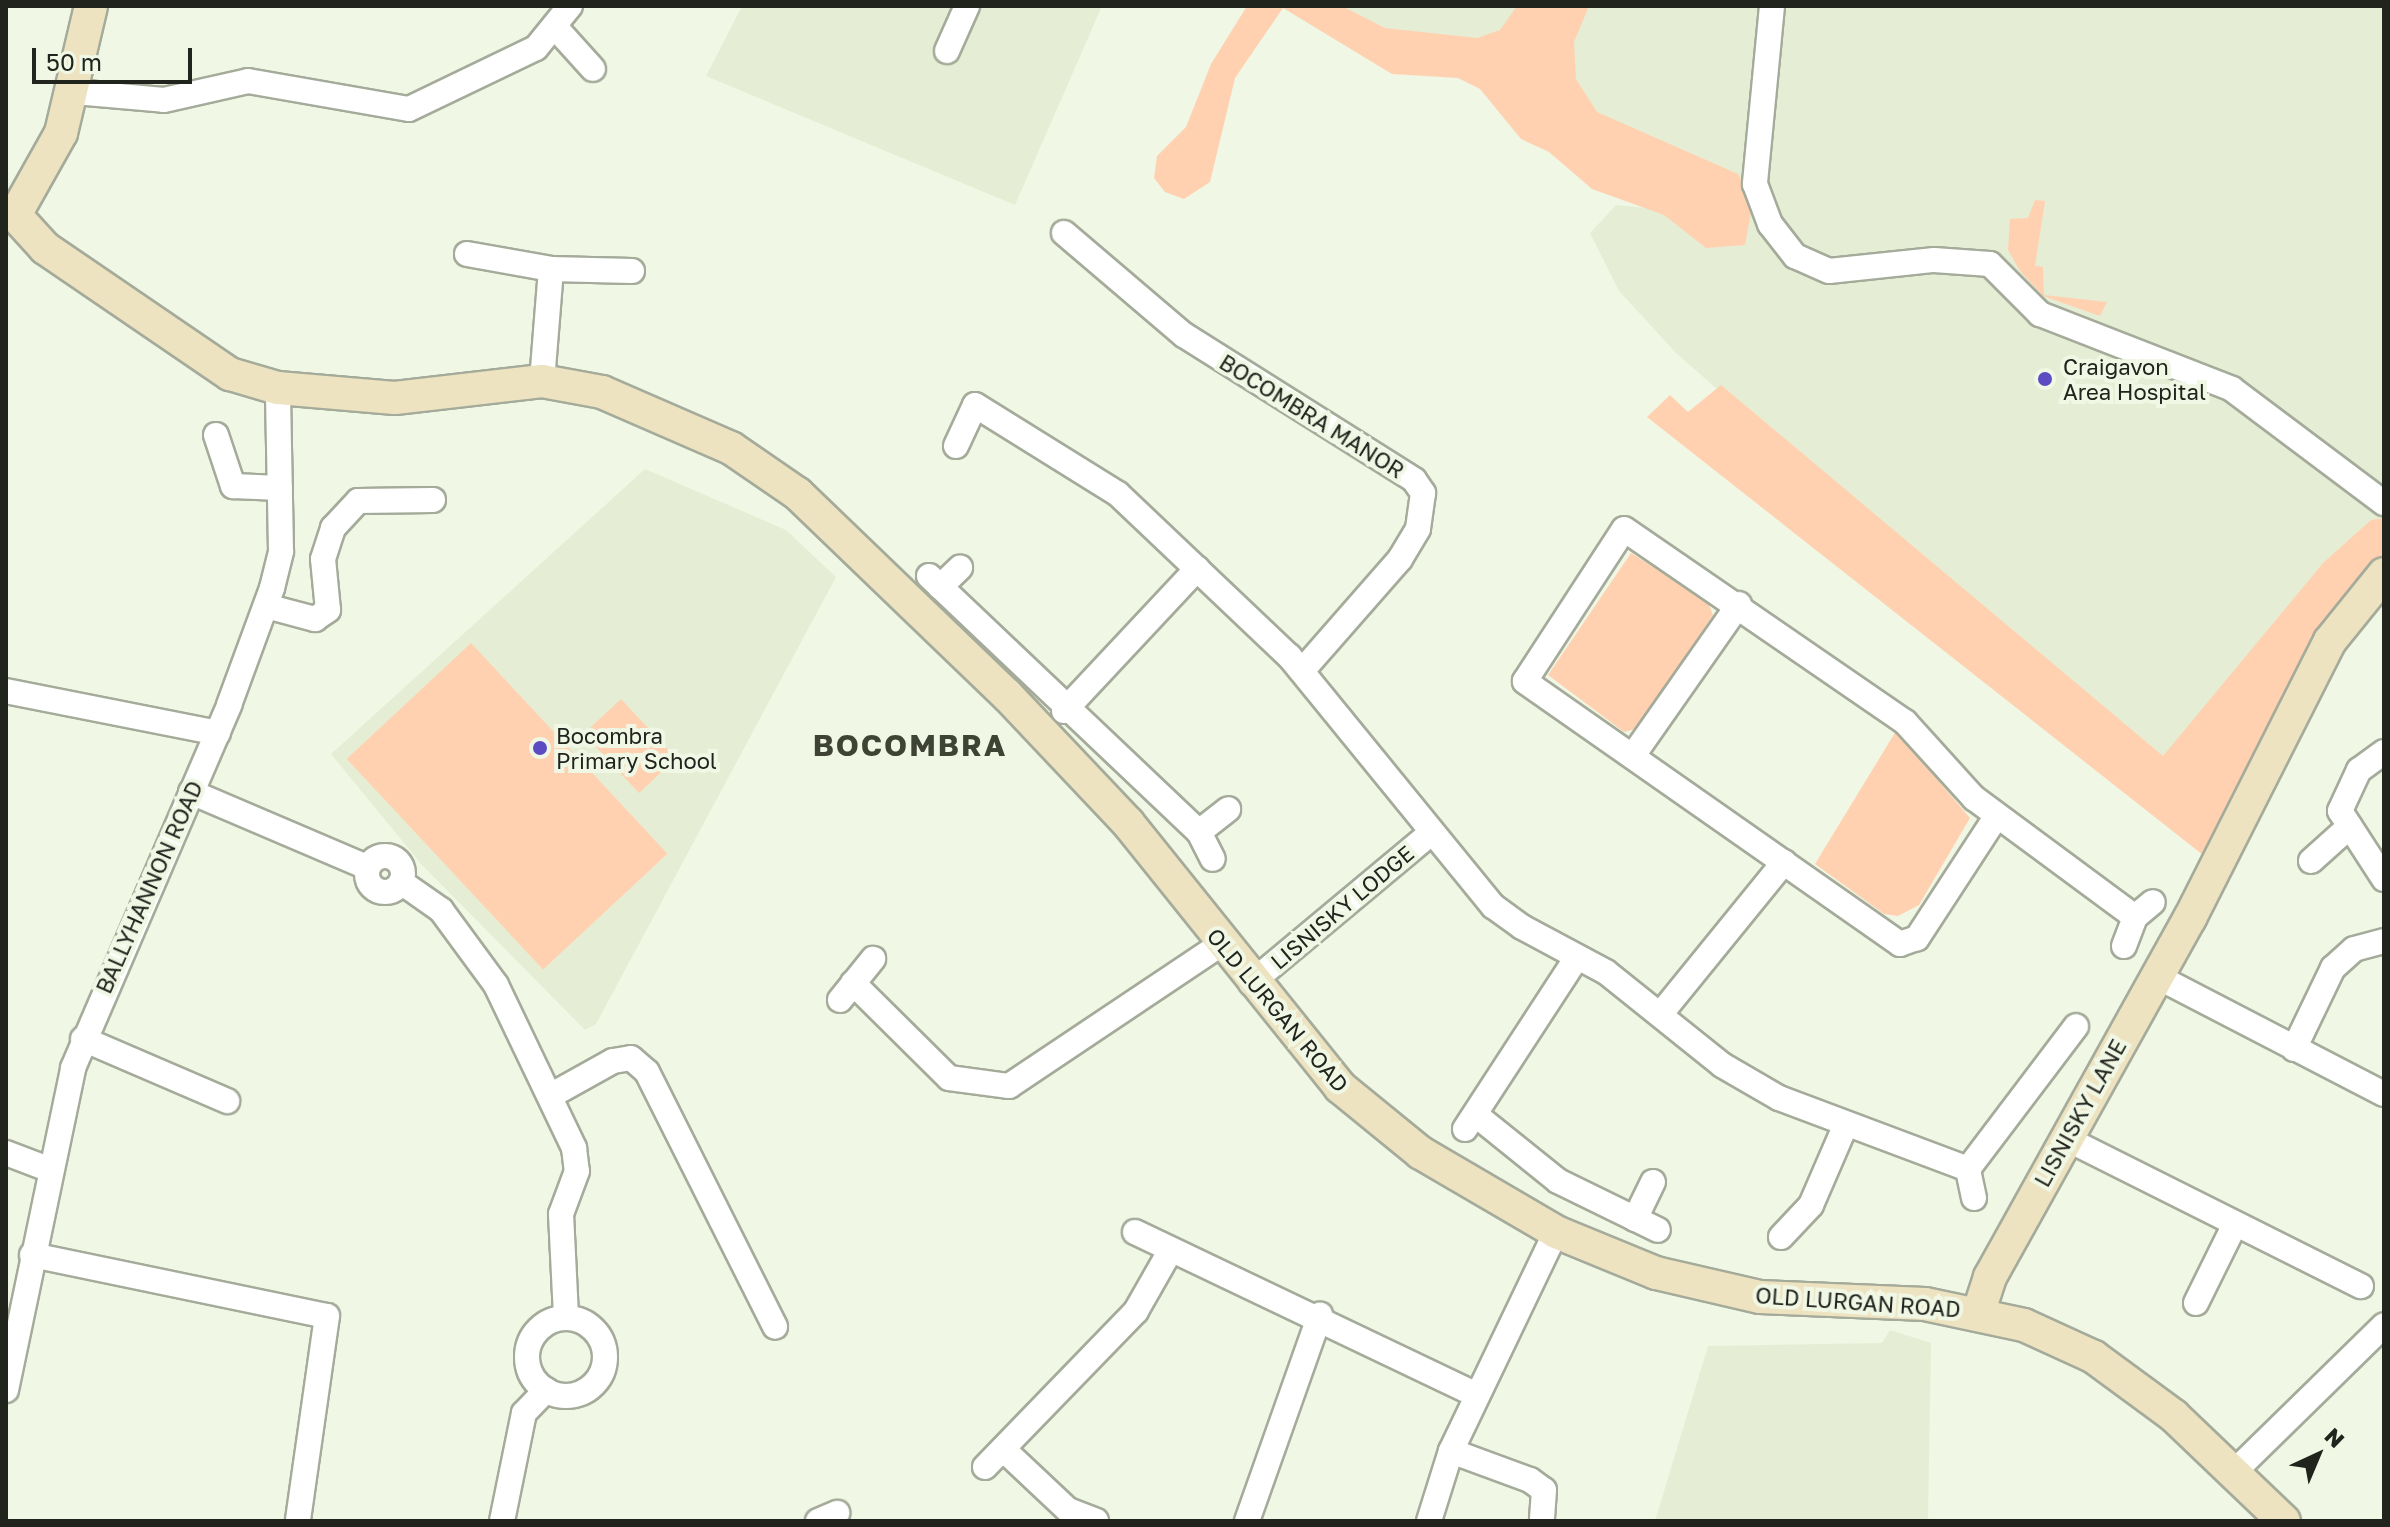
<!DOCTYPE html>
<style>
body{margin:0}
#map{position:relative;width:2390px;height:1527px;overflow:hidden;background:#f0f7e4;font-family:"Golos Text",sans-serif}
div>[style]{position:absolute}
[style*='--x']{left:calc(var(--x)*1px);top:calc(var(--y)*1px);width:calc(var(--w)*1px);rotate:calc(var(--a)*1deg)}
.built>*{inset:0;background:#e5eed4}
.green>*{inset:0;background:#ffd1b1;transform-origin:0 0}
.roads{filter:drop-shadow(2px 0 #a5ab9a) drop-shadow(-2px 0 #a5ab9a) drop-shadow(0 2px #a5ab9a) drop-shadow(0 -2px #a5ab9a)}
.street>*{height:24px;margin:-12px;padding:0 12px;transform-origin:12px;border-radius:12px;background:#fff}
.street>.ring{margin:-12px;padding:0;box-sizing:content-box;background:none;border:24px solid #fff;border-radius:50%}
.secondary>*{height:32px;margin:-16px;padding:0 16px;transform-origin:16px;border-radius:16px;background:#eee3c1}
.dots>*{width:22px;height:22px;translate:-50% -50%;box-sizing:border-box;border:4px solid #f0f7e4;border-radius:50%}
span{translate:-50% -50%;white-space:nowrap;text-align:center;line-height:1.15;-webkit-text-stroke:8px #f0f7e4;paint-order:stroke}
.poi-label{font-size:22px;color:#21231d}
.left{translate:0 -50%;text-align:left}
.street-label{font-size:22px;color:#21231d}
.district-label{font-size:30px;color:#3e4334;font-weight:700;letter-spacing:2px}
.frame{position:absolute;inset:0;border:8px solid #21231d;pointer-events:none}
.north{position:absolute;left:2278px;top:1415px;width:80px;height:80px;-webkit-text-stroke:6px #f0f7e4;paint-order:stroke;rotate:44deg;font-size:22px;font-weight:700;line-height:32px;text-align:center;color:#21231d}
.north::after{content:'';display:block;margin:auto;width:28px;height:36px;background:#21231d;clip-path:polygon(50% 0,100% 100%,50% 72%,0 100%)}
.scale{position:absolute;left:32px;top:48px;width:160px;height:36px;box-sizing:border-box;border:4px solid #21231d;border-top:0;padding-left:10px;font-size:24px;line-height:28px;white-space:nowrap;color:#21231d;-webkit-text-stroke:6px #f0f7e4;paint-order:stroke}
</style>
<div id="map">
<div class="built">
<div style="clip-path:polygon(742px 6px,1102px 6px,1015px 205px,706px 76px)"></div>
<div style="clip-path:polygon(1329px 6px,2384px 6px,2384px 540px,2168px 785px,1676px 353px,1619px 291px,1590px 233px,1616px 205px,1719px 215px)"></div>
<div style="clip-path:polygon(645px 469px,786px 530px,836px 577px,596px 1024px,585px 1030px,422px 865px,331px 754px)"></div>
<div style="clip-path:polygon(1890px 1330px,1931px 1343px,1928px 1521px,1655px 1521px,1708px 1346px,1882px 1343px)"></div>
</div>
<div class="green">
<div style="clip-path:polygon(1247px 6px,1342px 6px,1385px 28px,1477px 38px,1500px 30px,1517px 6px,1589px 6px,1574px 42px,1576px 79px,1597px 112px,1738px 174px,1753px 202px,1745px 245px,1706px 248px,1664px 215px,1592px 189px,1549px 152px,1521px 139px,1480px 89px,1458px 78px,1392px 74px,1283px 8px,1235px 78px,1210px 182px,1184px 199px,1165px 192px,1154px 178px,1157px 156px,1186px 127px,1211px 64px)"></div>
<div style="clip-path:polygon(2035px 200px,2045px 201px,2035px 266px,2043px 267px,2044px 295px,2107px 302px,2100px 316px,2043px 296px,2020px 271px,2008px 250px,2010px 219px,2028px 218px)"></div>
<div style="clip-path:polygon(1721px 385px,2163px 756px,2323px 563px,2371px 520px,2384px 518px,2384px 556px,2341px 604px,2211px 853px,2203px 855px,1647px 417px,1670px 395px,1688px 412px)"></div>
<div style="clip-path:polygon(1631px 553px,1707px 600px,1713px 615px,1639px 728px,1624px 732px,1548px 675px)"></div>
<div style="left:471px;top:643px;width:288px;height:170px;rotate:47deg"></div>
<div style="left:621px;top:699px;width:81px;height:51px;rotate:47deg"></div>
<div style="clip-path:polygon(1896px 731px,1970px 818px,1919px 905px,1898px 916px,1884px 914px,1815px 864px)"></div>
</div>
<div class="roads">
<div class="street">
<div style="--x:1772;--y:6;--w:179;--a:95.5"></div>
<div style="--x:1755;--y:184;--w:43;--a:69.4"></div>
<div style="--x:1770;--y:224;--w:41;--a:52"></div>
<div style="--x:1795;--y:256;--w:37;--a:24"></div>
<div style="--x:1829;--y:271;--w:106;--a:-6"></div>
<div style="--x:1934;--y:260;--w:56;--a:4.1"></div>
<div style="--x:1990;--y:264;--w:71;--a:45"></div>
<div style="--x:2040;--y:314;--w:206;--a:21.3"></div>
<div style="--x:2232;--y:389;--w:190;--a:36.9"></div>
<div style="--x:556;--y:28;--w:55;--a:47.9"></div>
<div style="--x:947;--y:51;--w:49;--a:-66"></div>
<div style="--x:75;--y:92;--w:89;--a:5.1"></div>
<div style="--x:164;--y:100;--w:86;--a:-12.7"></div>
<div style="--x:248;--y:81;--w:163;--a:9.9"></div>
<div style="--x:409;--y:109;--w:141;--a:-25.7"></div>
<div style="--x:536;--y:48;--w:54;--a:-51"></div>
<div style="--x:1064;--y:233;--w:157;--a:40.4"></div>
<div style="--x:1184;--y:335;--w:272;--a:32.2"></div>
<div style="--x:1414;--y:480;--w:16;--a:55"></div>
<div style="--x:1423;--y:493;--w:36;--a:98"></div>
<div style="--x:1418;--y:529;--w:35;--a:121"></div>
<div style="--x:1400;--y:559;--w:149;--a:131.2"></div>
<div style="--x:467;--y:254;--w:85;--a:10.1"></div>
<div style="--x:551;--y:269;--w:81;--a:1.4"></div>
<div style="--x:542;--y:381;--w:112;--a:-85.4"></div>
<div style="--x:216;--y:435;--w:54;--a:71.6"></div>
<div style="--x:233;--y:486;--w:47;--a:2.4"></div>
<div style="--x:956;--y:446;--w:45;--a:-65.1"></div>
<div style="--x:975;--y:405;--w:168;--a:31.9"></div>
<div style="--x:1118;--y:494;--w:236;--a:43.5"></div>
<div style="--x:1289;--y:656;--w:323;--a:50.8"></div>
<div style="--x:1493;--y:906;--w:36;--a:36"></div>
<div style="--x:1522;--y:927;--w:95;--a:28.2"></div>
<div style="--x:1606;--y:972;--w:149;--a:38.7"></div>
<div style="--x:1722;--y:1065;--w:66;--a:30.1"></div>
<div style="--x:1779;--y:1098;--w:202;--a:20.6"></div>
<div style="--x:929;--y:576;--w:372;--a:43.5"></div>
<div style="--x:1199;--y:832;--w:30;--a:63"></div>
<div style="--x:940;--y:587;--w:28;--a:-44"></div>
<div style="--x:266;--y:606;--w:51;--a:14.9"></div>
<div style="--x:315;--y:619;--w:16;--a:-35"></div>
<div style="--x:328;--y:610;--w:51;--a:-95.6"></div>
<div style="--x:323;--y:559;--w:33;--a:-72"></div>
<div style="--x:333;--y:528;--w:37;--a:-47"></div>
<div style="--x:358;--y:501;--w:75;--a:-0.8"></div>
<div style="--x:6;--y:691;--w:216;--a:11.2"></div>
<div style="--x:1064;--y:711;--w:195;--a:-46.9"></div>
<div style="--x:2384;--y:752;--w:31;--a:144"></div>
<div style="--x:2359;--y:770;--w:45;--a:114.9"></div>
<div style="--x:2340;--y:811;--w:81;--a:57.1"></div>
<div style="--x:1634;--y:754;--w:183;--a:-55"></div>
<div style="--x:191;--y:792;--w:191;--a:23.1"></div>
<div style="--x:1996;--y:817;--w:145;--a:123.1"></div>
<div style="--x:1917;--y:938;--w:18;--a:161"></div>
<div style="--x:1900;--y:944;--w:458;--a:-145"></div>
<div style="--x:1525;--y:681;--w:181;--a:-56.9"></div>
<div style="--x:1624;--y:529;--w:341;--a:34.5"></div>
<div style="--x:1905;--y:722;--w:103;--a:47.8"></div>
<div style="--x:1974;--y:798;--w:200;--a:36.5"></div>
<div style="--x:1199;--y:832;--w:37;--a:-38"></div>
<div class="ring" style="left:367px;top:856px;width:12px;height:12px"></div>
<div style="--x:2311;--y:861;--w:52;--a:-41.9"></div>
<div style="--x:401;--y:882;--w:49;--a:35"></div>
<div style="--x:441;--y:910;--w:93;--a:53.7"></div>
<div style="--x:496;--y:985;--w:181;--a:64.4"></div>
<div style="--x:574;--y:1148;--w:23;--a:83"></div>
<div style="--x:577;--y:1171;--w:46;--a:110.4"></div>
<div style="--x:561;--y:1214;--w:104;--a:87.2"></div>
<div style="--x:2124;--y:946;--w:31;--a:-69"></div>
<div style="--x:2135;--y:917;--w:23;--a:-40"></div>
<div style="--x:2158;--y:977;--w:254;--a:27.4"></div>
<div style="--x:853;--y:983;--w:135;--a:44.7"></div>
<div style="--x:949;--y:1078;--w:61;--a:7.6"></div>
<div style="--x:1009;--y:1086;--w:255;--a:-33.8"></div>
<div style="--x:1251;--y:983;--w:234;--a:-39.8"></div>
<div style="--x:840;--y:1000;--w:53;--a:-51.2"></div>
<div style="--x:1663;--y:1011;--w:192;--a:-50.9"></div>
<div style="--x:83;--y:1039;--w:157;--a:23.3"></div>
<div style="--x:2294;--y:1049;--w:90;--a:-64.3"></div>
<div style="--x:2333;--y:968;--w:28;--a:-42"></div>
<div style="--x:2354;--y:949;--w:31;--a:-15"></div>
<div style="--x:550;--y:1096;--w:72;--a:-29.1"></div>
<div style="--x:613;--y:1061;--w:18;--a:-9"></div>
<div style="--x:631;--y:1058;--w:21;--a:41"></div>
<div style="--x:647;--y:1072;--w:285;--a:63.3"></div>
<div style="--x:1476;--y:1115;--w:105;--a:38.8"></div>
<div style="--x:1558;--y:1181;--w:111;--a:26.1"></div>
<div style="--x:1465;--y:1129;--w:205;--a:-56.9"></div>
<div style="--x:2065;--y:1138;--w:331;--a:26.6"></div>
<div style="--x:6;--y:1153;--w:45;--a:20.9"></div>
<div style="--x:1974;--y:1198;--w:30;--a:-102"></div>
<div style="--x:1968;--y:1169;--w:179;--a:-52.9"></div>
<div style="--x:1635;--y:1219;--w:41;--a:-64.1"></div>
<div style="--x:1135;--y:1232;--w:379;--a:25.5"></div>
<div style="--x:1781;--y:1237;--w:44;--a:-46.8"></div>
<div style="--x:1811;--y:1205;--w:88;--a:-66.6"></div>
<div style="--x:32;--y:1255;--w:301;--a:11.7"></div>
<div style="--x:327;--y:1316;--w:207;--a:98.1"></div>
<div style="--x:2196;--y:1303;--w:88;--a:-63.7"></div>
<div class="ring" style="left:527px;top:1318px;width:54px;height:54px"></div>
<div style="--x:6;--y:1390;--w:329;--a:-78.2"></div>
<div style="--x:73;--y:1068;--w:395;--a:-66.7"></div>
<div style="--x:229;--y:705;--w:125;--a:-69.8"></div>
<div style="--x:272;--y:588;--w:38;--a:-76"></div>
<div style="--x:281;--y:551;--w:163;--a:-91.1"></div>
<div style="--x:1003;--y:1449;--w:89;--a:43.2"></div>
<div style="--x:1068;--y:1510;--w:30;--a:21"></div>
<div style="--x:1451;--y:1451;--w:84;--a:20.2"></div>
<div style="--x:1530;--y:1480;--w:17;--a:36"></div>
<div style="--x:1544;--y:1490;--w:31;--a:94"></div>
<div style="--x:985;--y:1467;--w:217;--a:-45.9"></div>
<div style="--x:1136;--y:1311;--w:67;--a:-60.4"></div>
<div style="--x:2233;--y:1473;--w:211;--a:-44.4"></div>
<div style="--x:502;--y:1521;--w:110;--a:-78.5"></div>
<div style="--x:524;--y:1413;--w:32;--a:-46"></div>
<div style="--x:818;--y:1521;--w:21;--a:-23"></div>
<div style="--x:1247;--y:1521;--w:219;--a:-70.5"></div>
<div style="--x:1429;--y:1521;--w:73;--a:-72.6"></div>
<div style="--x:1451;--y:1451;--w:243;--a:-64.4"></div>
</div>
<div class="secondary">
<div style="--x:15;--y:215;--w:45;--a:47.7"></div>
<div style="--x:45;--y:248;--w:224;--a:34.3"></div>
<div style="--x:230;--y:374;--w:50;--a:16.3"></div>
<div style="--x:278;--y:388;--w:117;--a:4.9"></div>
<div style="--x:395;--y:398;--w:148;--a:-6.6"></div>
<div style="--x:542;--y:381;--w:61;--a:10.4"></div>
<div style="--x:602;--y:392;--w:141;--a:23.5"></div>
<div style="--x:731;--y:448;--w:81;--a:34.5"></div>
<div style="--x:798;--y:494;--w:290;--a:43.9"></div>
<div style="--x:1007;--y:695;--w:176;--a:46.6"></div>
<div style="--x:1128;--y:823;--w:339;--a:51.2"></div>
<div style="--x:1340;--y:1087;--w:104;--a:39.2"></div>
<div style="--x:1421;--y:1153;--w:156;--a:30.3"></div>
<div style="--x:1556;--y:1232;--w:108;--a:22.3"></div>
<div style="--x:1656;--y:1273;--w:107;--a:13"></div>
<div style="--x:1760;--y:1297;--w:165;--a:2.4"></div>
<div style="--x:1925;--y:1304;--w:101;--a:12"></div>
<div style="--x:2024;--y:1325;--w:77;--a:24.6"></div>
<div style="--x:2094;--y:1357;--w:99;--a:36.4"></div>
<div style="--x:2174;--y:1416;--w:152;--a:43.7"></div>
<div style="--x:15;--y:215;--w:94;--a:-60.7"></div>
<div style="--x:61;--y:133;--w:130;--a:-76.7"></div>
<div style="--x:1979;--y:1311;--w:36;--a:-72"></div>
<div style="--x:1990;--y:1277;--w:411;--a:-60.9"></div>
<div style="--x:2190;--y:918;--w:310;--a:-63.2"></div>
<div style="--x:2330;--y:641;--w:86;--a:-51.1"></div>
</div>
</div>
<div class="dots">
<div style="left:2045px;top:379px;background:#5d4bc3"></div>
<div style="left:540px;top:748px;background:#5d4bc3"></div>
</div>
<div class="poi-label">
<span class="left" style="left:2063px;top:379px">Craigavon<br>Area Hospital</span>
<span class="left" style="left:556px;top:748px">Bocombra<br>Primary School</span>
</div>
<div class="street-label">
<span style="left:1312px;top:416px;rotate:32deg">BOCOMBRA MANOR</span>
<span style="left:149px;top:887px;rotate:-66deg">BALLYHANNON ROAD</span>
<span style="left:1342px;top:907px;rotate:-40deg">LISNISKY LODGE</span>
<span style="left:1278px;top:1010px;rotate:50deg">OLD LURGAN ROAD</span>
<span style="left:2080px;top:1113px;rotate:-61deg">LISNISKY LANE</span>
<span style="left:1858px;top:1302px;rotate:4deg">OLD LURGAN ROAD</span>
</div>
<div class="district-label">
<span style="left:910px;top:745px">BOCOMBRA</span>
</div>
<div class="frame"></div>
<div class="north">N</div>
<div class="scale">50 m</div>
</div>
